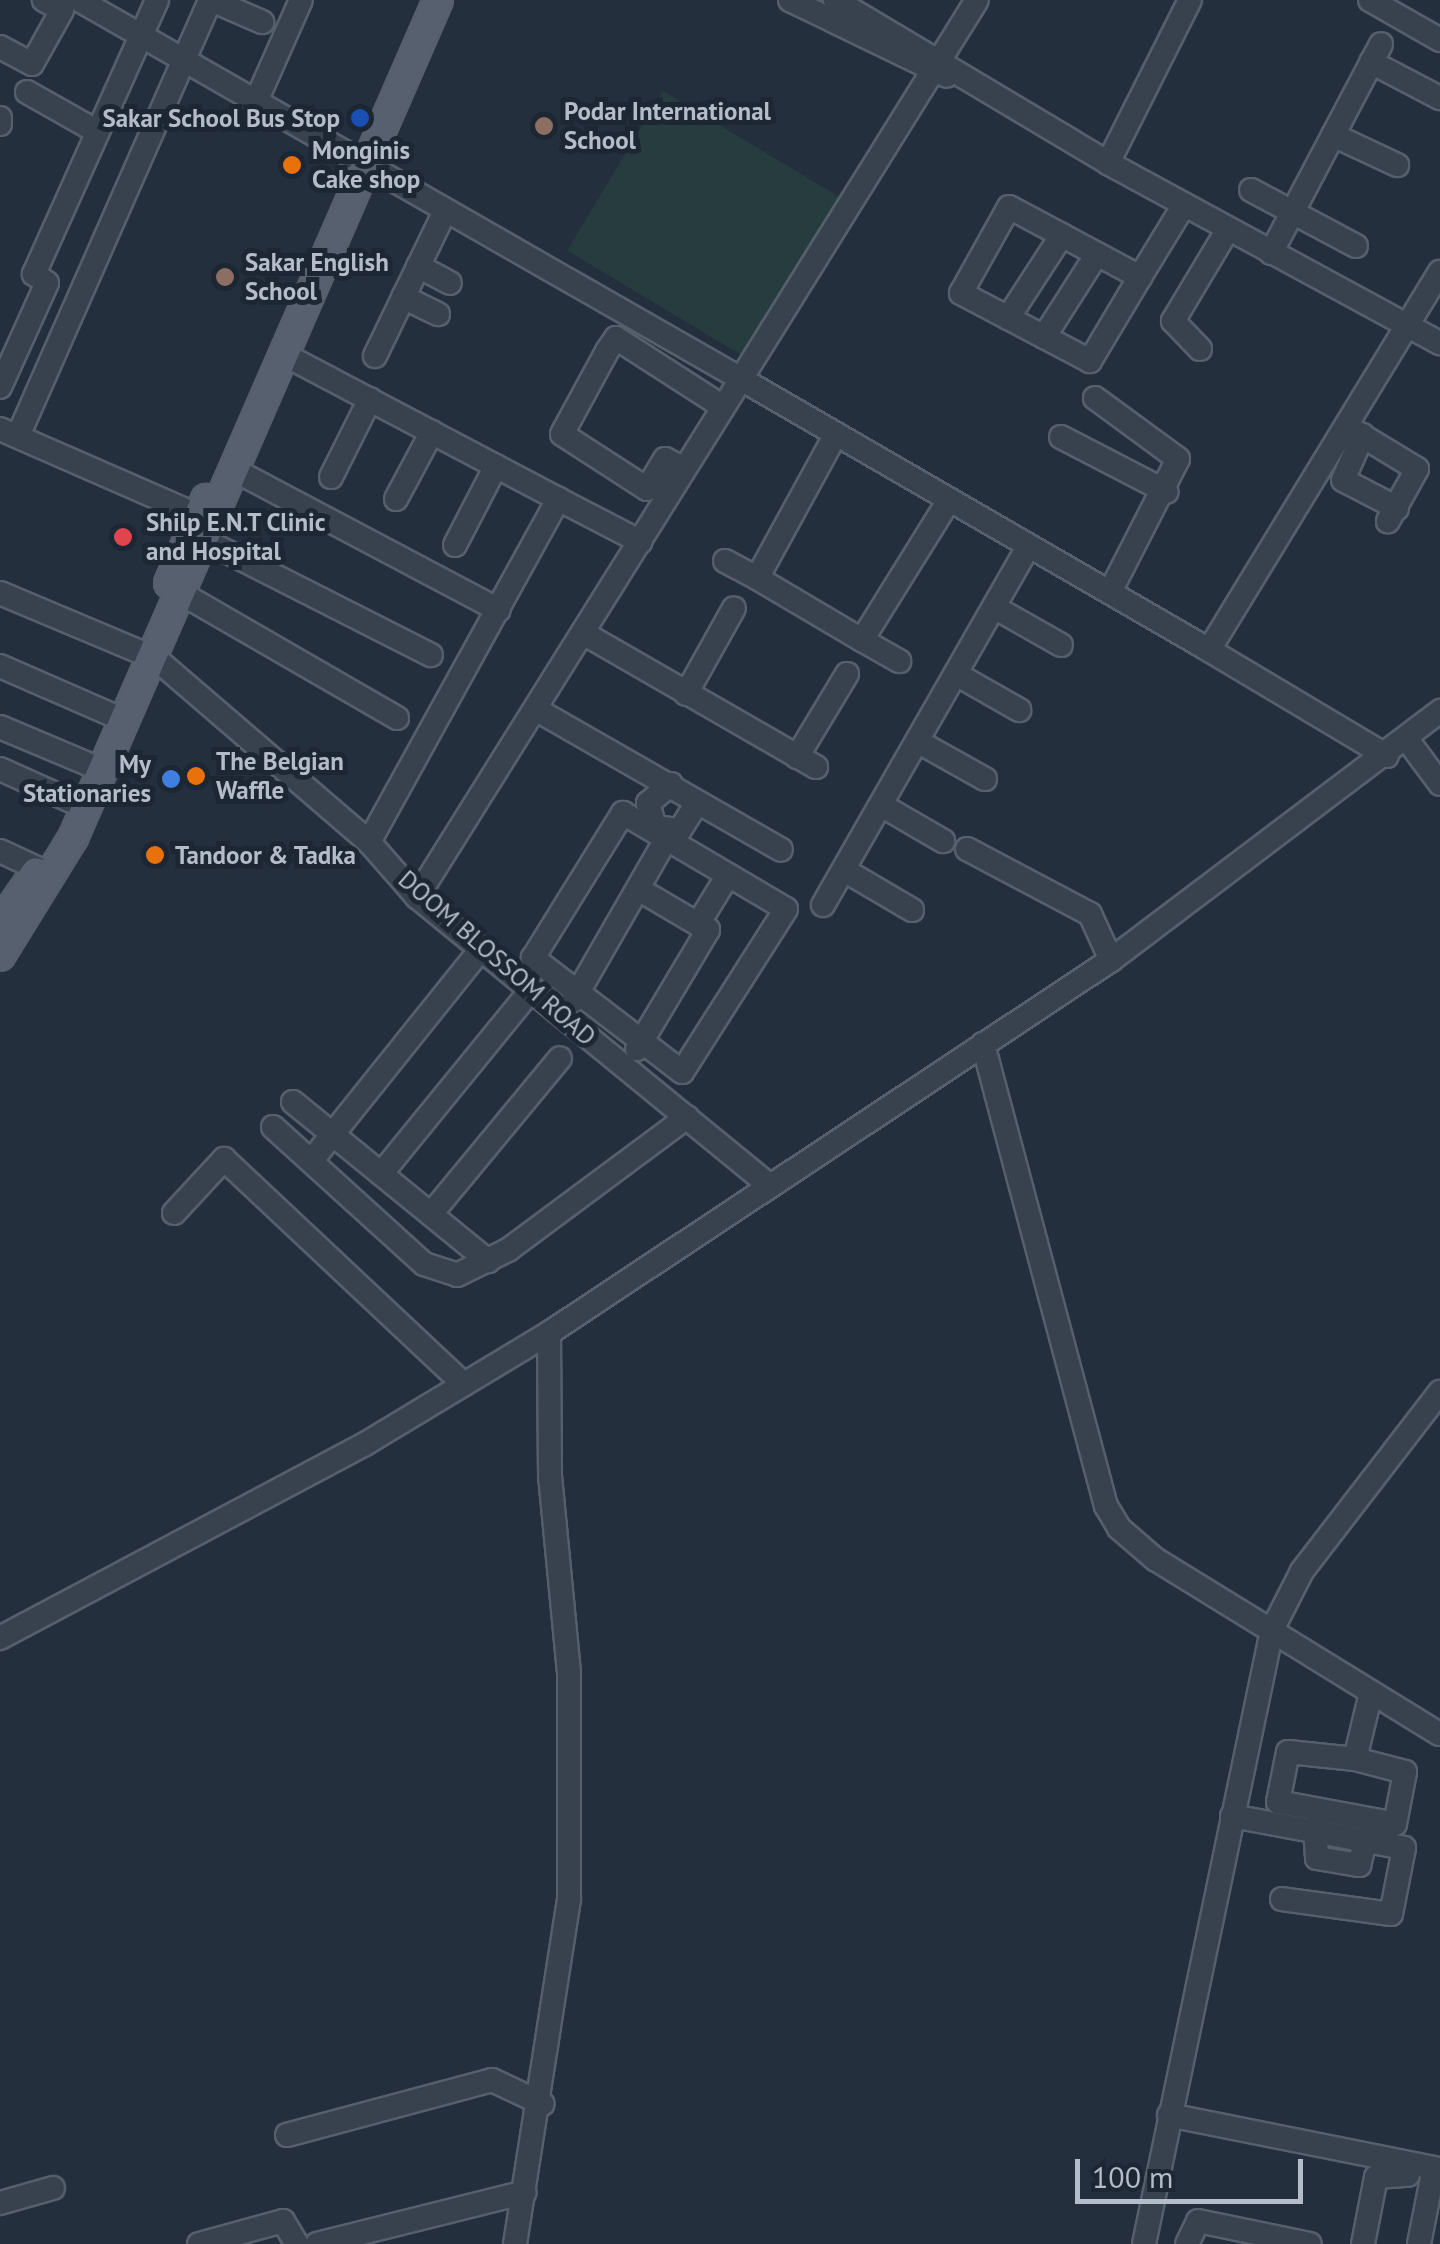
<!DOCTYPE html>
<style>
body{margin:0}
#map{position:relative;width:1440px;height:2244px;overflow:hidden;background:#242f3e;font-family:"PT Sans",sans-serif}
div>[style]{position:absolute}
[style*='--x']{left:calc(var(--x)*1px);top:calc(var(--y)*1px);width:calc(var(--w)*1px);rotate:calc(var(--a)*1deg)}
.green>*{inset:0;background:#263c3f;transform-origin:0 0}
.roads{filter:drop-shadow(2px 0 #565f6c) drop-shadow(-2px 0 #565f6c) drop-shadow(0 2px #565f6c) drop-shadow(0 -2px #565f6c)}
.minor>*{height:22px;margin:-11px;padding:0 11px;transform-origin:11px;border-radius:11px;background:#38414e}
.major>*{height:28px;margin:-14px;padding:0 14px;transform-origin:14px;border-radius:14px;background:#56606e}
.dots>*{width:28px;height:28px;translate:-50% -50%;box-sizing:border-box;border:5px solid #1d2633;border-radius:50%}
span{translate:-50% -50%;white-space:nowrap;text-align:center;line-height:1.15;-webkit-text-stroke:10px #1d2633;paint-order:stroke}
.poi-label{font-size:25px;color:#b4bcc9;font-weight:700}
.left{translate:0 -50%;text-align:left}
.right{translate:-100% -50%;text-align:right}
.street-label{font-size:25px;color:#b4bcc9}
.scale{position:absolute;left:1075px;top:2159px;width:228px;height:45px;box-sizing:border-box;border:5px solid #b4bcc9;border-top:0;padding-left:12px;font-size:30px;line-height:35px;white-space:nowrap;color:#b4bcc9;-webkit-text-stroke:8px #1d2633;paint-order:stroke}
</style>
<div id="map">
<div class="green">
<div style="left:663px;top:91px;width:211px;height:186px;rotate:31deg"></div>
</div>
<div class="roads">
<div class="minor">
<div style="--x:79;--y:0;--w:763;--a:29.79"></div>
<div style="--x:741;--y:379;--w:446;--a:-58.1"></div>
<div style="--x:211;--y:0;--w:56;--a:23.3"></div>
<div style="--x:790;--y:0;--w:174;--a:25.8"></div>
<div style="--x:835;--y:0;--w:318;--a:30.8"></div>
<div style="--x:1108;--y:163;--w:378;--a:28.5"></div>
<div style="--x:1370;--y:0;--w:81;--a:29.7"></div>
<div style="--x:0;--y:47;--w:36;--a:28"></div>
<div style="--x:32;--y:64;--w:62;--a:-60.9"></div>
<div style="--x:62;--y:10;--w:21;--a:-151"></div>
<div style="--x:1371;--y:62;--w:78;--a:27.6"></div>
<div style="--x:27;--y:92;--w:79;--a:29.5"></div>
<div style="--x:258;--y:97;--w:106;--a:-66.1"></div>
<div style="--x:0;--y:118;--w:6;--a:90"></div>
<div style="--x:1333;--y:135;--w:71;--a:25.1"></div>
<div style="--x:1108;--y:163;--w:182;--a:-63.3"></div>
<div style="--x:1251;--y:190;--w:119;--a:28.1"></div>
<div style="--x:1271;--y:253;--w:236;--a:-62.2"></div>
<div style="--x:418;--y:266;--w:36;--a:28"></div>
<div style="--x:1140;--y:277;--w:98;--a:120.8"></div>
<div style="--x:1090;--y:361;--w:146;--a:-152.2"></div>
<div style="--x:961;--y:293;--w:98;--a:-60.8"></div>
<div style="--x:1009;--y:207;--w:149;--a:28.1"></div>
<div style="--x:1140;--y:277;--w:84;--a:-58.6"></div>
<div style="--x:403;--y:297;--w:39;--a:26"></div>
<div style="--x:1008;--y:318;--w:99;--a:-57"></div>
<div style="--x:1044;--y:337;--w:98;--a:-57.4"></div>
<div style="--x:1200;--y:349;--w:39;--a:-134"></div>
<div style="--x:1173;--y:321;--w:107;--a:-59.1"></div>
<div style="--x:285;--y:355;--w:309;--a:27.8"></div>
<div style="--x:375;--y:356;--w:161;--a:-64.2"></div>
<div style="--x:0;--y:387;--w:114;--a:-65.7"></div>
<div style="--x:47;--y:283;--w:16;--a:-145"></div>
<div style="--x:34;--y:274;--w:300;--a:-65.8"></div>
<div style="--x:1095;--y:398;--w:103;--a:36.3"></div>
<div style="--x:1178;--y:459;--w:149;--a:117.1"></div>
<div style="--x:1346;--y:426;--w:83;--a:31.2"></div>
<div style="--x:1417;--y:469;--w:60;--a:119.1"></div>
<div style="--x:0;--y:429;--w:230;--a:23.6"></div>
<div style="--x:836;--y:434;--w:164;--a:118.7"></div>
<div style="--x:757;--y:578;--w:122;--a:30.6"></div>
<div style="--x:862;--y:640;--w:165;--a:-58.1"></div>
<div style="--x:1363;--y:435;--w:49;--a:114"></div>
<div style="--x:1343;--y:480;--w:61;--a:27.4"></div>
<div style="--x:18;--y:436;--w:476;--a:-66.2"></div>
<div style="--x:1061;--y:437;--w:119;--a:27.4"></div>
<div style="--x:684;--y:469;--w:21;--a:-152"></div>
<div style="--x:665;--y:459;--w:35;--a:121"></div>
<div style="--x:647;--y:489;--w:101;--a:-147.1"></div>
<div style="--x:562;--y:434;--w:94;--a:-61.5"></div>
<div style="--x:607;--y:351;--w:16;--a:-55"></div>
<div style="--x:616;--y:338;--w:127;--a:32.8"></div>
<div style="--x:238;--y:472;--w:295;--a:27.9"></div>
<div style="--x:331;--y:477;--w:87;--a:-63.4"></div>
<div style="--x:396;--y:499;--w:76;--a:-61.8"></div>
<div style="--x:208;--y:542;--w:250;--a:26.9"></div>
<div style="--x:455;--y:545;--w:89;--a:-62.6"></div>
<div style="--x:725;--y:561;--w:36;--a:28"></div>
<div style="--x:0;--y:593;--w:168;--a:22.8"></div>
<div style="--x:155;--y:658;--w:282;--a:40.7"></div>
<div style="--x:369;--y:842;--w:73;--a:48.9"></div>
<div style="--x:417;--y:897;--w:452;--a:39.3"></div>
<div style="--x:184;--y:595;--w:246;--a:30"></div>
<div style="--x:994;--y:607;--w:77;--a:29.6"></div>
<div style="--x:583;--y:633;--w:269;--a:29.9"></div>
<div style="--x:862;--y:640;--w:43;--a:29.6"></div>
<div style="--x:1209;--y:650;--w:207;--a:30.8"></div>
<div style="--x:0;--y:666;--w:120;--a:23.6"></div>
<div style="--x:956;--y:674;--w:73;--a:29.7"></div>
<div style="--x:686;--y:694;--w:98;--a:-60.8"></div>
<div style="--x:537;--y:710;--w:281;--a:29.8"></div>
<div style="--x:0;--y:727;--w:95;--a:22.8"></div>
<div style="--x:1406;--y:738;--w:57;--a:53.5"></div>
<div style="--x:917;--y:741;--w:78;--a:29.2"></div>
<div style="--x:797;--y:757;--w:97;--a:-58.9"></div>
<div style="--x:0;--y:769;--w:78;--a:24.3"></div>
<div style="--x:671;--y:784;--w:30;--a:140"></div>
<div style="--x:648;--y:803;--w:25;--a:74"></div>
<div style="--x:655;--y:827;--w:25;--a:7"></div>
<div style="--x:680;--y:830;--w:32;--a:-58"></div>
<div style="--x:881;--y:805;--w:72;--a:30.1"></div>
<div style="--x:623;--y:813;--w:189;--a:30.5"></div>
<div style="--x:786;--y:909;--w:193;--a:122.5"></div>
<div style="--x:682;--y:1072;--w:188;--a:-142.6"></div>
<div style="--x:533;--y:958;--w:171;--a:-58.2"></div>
<div style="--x:369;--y:842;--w:392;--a:-61.1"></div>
<div style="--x:558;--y:499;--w:93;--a:27.4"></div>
<div style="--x:967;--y:849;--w:139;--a:27.9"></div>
<div style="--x:1090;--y:914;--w:51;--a:65.5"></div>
<div style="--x:0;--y:851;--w:41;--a:24.7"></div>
<div style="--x:844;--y:870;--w:79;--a:30.5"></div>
<div style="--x:417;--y:897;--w:611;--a:-57.97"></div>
<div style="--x:741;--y:379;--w:541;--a:30.07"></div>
<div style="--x:1209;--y:650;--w:443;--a:-58.6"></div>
<div style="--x:823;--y:905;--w:413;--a:-60.2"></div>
<div style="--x:698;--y:924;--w:57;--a:-58.5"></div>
<div style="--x:573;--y:1001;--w:187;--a:-60.1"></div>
<div style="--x:983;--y:1044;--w:478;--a:75.1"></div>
<div style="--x:1106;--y:1506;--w:26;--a:59"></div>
<div style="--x:1119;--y:1528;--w:48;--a:40.7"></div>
<div style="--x:1155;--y:1559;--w:334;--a:31.6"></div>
<div style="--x:637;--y:1049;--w:139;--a:-59.2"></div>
<div style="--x:708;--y:930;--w:81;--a:-149.6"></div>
<div style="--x:293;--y:1102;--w:252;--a:39.2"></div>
<div style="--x:273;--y:1127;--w:204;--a:42.2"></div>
<div style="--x:424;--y:1264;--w:35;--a:18"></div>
<div style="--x:457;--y:1275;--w:57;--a:-26.1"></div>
<div style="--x:508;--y:1250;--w:223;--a:-36.6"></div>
<div style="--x:312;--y:1160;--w:270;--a:-51.3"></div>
<div style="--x:381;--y:1174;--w:237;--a:-50.8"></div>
<div style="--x:174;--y:1213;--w:74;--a:-47.2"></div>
<div style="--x:224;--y:1159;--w:329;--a:43.2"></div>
<div style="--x:431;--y:1214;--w:202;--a:-50.4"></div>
<div style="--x:0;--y:1638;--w:413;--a:-28"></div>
<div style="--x:365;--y:1444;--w:215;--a:-31.1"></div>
<div style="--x:549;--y:1333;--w:675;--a:-33.57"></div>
<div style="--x:1111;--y:960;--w:413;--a:-37.1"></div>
<div style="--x:1355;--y:1759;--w:67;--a:-174"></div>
<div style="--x:1288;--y:1752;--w:51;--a:101.3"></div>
<div style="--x:1278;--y:1802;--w:119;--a:10.6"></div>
<div style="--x:1395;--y:1824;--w:53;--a:-79.1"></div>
<div style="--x:1405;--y:1772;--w:52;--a:-165.4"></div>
<div style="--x:1355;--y:1759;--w:68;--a:-76.4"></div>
<div style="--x:1232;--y:1816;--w:175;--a:10.5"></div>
<div style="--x:1404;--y:1848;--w:67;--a:101.1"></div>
<div style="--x:1391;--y:1914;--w:110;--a:-172.2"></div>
<div style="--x:1315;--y:1829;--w:29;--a:86"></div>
<div style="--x:1317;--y:1858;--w:43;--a:9.5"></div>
<div style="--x:1359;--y:1865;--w:28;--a:-75"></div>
<div style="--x:1169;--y:2115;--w:276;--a:11.3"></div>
<div style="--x:287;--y:2135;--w:212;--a:-15"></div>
<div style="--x:492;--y:2080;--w:56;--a:25.2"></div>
<div style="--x:0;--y:2203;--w:55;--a:-15.8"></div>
<div style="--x:199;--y:2244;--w:87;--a:-15.3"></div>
<div style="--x:283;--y:2221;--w:27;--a:59"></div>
<div style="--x:317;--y:2244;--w:214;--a:-14"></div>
<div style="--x:515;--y:2244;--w:349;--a:-81.1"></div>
<div style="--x:569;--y:1899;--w:226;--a:-90"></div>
<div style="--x:569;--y:1673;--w:197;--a:-95.5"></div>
<div style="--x:550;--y:1477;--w:144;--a:-90.4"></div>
<div style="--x:1144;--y:2244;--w:627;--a:-78.22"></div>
<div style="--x:1272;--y:1630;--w:66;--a:-63"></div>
<div style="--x:1302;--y:1571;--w:226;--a:-52.4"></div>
<div style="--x:1187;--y:2244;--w:25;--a:-64"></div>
<div style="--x:1198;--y:2221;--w:114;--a:11.6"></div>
<div style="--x:1363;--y:2244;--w:68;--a:-79"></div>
<div style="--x:1376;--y:2177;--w:32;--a:-4"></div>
<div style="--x:1419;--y:2244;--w:77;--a:-78.8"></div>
</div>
<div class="major">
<div style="--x:169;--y:583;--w:92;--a:-66.2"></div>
<div style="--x:0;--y:924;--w:63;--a:-55.3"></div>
<div style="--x:0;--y:956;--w:139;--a:-58.3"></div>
<div style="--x:73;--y:838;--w:914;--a:-66.46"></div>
</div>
</div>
<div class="dots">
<div style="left:360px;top:118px;background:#1a4fb4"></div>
<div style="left:544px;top:126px;background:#8d6e63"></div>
<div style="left:292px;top:165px;background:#e8710a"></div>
<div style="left:225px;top:277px;background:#8d6e63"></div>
<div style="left:123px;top:537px;background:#e0444e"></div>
<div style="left:196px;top:776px;background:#e8710a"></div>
<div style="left:171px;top:779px;background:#3f7fe0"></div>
<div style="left:155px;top:855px;background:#e8710a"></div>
</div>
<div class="poi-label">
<span class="left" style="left:564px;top:126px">Podar International<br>School</span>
<span class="right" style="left:340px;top:118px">Sakar School Bus Stop</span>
<span class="left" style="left:312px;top:165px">Monginis<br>Cake shop</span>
<span class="left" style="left:245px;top:277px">Sakar English<br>School</span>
<span class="left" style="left:146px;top:537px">Shilp E.N.T Clinic<br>and Hospital</span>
<span class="left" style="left:216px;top:776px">The Belgian<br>Waffle</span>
<span class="right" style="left:151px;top:779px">My<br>Stationaries</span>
<span class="left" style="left:175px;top:855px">Tandoor &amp; Tadka</span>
</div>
<div class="street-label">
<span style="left:497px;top:958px;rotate:41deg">DOOM BLOSSOM ROAD</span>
</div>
<div class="scale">100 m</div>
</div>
